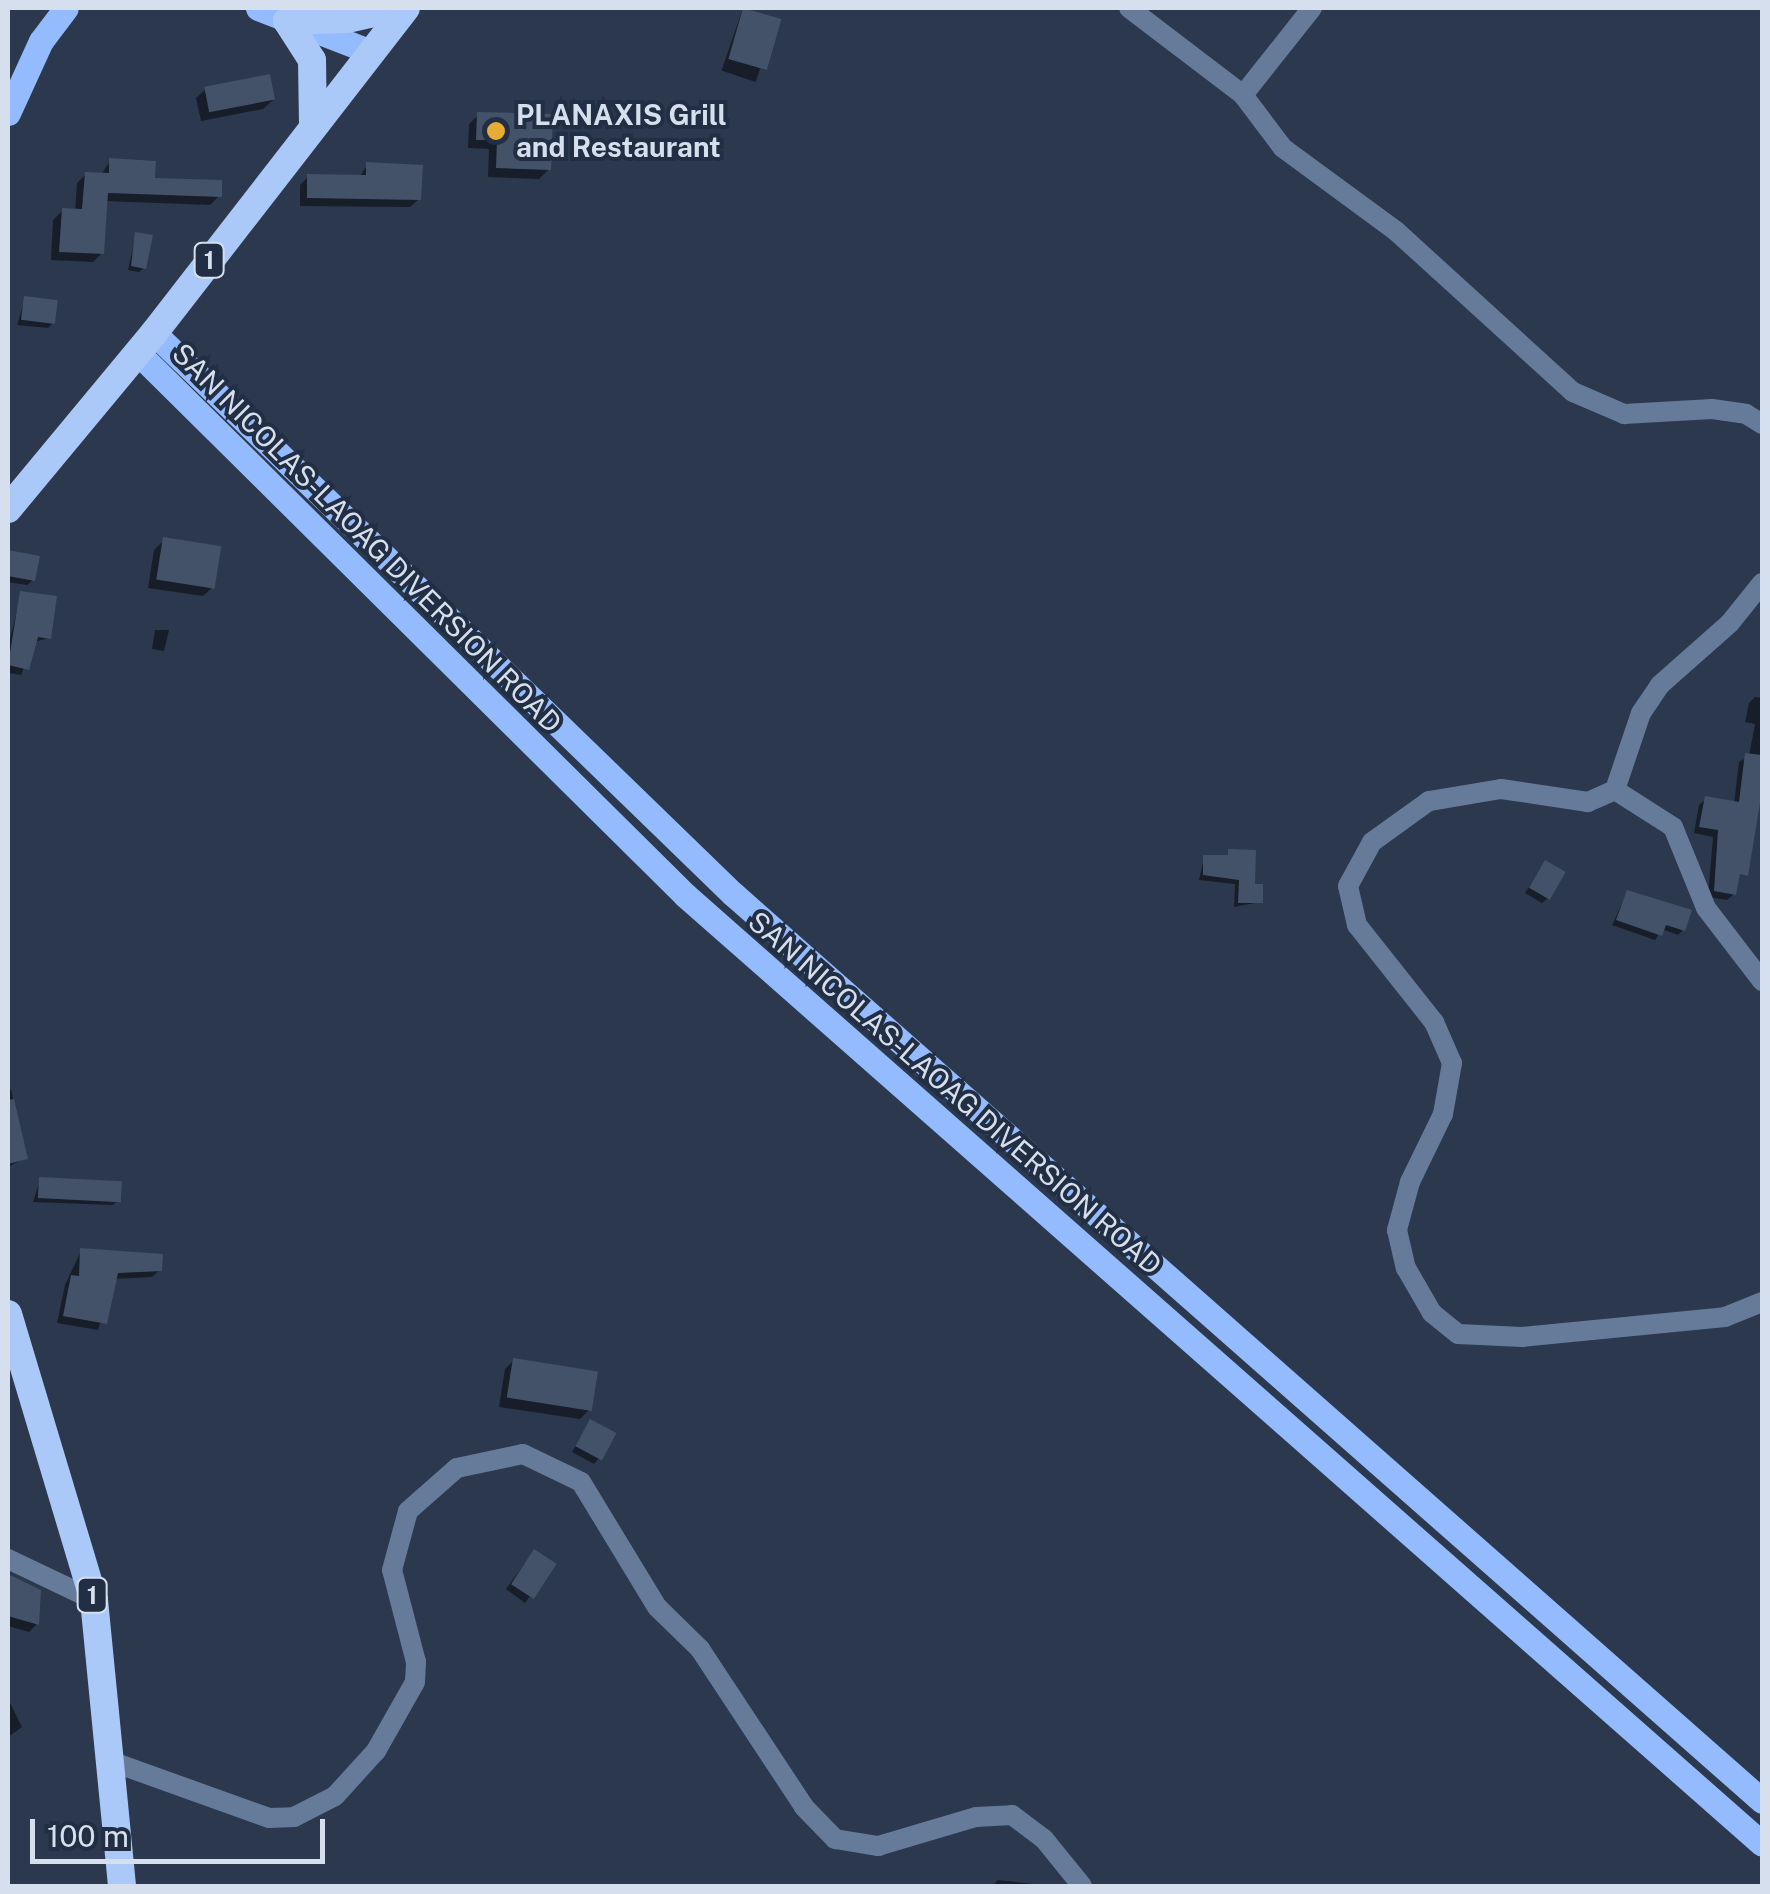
<!DOCTYPE html>
<style>
body{margin:0}
#map{position:relative;width:1770px;height:1894px;overflow:hidden;background:#2b384e;font-family:"Public Sans",sans-serif}
div>[style]{position:absolute}
[style*='--x']{left:calc(var(--x)*1px);top:calc(var(--y)*1px);width:calc(var(--w)*1px);rotate:calc(var(--a)*1deg)}
.shadow>*{inset:0;background:#0007;transform-origin:0 0}
.building>*{inset:0;background:#445269;transform-origin:0 0}
.minor>*{height:20px;margin:-10px;padding:0 10px;transform-origin:10px;border-radius:10px;background:#667a9a}
.primary>*{height:25px;margin:-12.5px;padding:0 12.5px;transform-origin:12.5px;border-radius:12.5px;background:#93bbfd}
.trunk>*{height:28px;margin:-14px;padding:0 14px;transform-origin:14px;border-radius:14px;background:#aac8f8}
.dots>*{width:28px;height:28px;translate:-50% -50%;box-sizing:border-box;border:5px solid #212e43;border-radius:50%}
span{translate:-50% -50%;white-space:nowrap;text-align:center;line-height:1.15;-webkit-text-stroke:8px #212e43;paint-order:stroke}
.shield-label span{padding:2px 8px;background:#212e43;border:2px solid;border-radius:8px;-webkit-text-stroke-width:0}
.shield-label{font-size:25px;color:#d6dfed;font-weight:700}
.poi-label{font-size:28px;color:#d6dfed;font-weight:700}
.left{translate:0 -50%;text-align:left}
.street-label{font-size:28px;color:#d6dfed}
.frame{position:absolute;inset:0;border:10px solid #d6dfed;pointer-events:none}
.scale{position:absolute;left:30px;top:1819px;width:295px;height:45px;box-sizing:border-box;border:5px solid #d6dfed;border-top:0;padding-left:12px;font-size:30px;line-height:35px;white-space:nowrap;color:#d6dfed;-webkit-text-stroke:8px #212e43;paint-order:stroke}
</style>
<div id="map">
<div class="shadow">
<div style="left:743px;top:8px;width:36px;height:66px;rotate:19deg"></div>
<div style="clip-path:polygon(206px 89px,273px 100px,263px 109px,201px 121px,196px 98px)"></div>
<div style="clip-path:polygon(478px 115px,549px 169px,539px 179px,488px 177px,489px 149px,468px 148px,469px 124px)"></div>
<div style="clip-path:polygon(110px 161px,152px 180px,219px 196px,210px 205px,105px 201px,102px 253px,93px 262px,51px 260px,53px 220px,62px 211px,75px 212px,77px 183px,86px 174px,101px 175px)"></div>
<div style="clip-path:polygon(367px 165px,419px 199px,410px 207px,300px 206px,300px 185px,308px 177px,359px 178px)"></div>
<div style="clip-path:polygon(136px 234px,144px 268px,139px 272px,128px 270px)"></div>
<div style="clip-path:polygon(25px 299px,54px 322px,48px 328px,17px 325px)"></div>
<div style="clip-path:polygon(164px 540px,213px 587px,203px 596px,148px 588px,154px 550px)"></div>
<div style="clip-path:polygon(8px 553px,33px 580px,27px 585px,8px 582px)"></div>
<div style="clip-path:polygon(21px 594px,49px 638px,34px 642px,21px 675px,8px 673px,8px 648px)"></div>
<div style="clip-path:polygon(155px 630px,169px 630px,164px 651px,152px 649px)"></div>
<div style="clip-path:polygon(1755px 697px,1762px 698px,1762px 784px,1734px 894px,1727px 900px,1708px 897px,1713px 837px,1694px 833px,1699px 805px,1706px 799px,1734px 804px,1739px 762px,1749px 756px,1755px 724px,1745px 722px,1749px 703px)"></div>
<div style="clip-path:polygon(1204px 858px,1252px 886px,1260px 902px,1234px 907px,1235px 884px,1199px 880px)"></div>
<div style="clip-path:polygon(1545px 863px,1548px 898px,1542px 903px,1525px 893px)"></div>
<div style="clip-path:polygon(1627px 893px,1683px 930px,1678px 935px,1662px 929px,1655px 940px,1612px 925px)"></div>
<div style="clip-path:polygon(11px 1089px,25px 1158px,8px 1167px,8px 1090px)"></div>
<div style="clip-path:polygon(40px 1180px,119px 1199px,113px 1205px,33px 1202px)"></div>
<div style="clip-path:polygon(81px 1251px,160px 1270px,152px 1277px,114px 1279px,98px 1330px,57px 1323px,65px 1285px)"></div>
<div style="clip-path:polygon(514px 1360px,589px 1410px,580px 1419px,499px 1407px,505px 1369px)"></div>
<div style="clip-path:polygon(590px 1422px,599px 1458px,594px 1464px,572px 1452px)"></div>
<div style="clip-path:polygon(529px 1558px,553px 1565px,525px 1603px,506px 1589px)"></div>
<div style="clip-path:polygon(8px 1577px,38px 1591px,37px 1624px,29px 1632px,8px 1626px)"></div>
<div style="clip-path:polygon(9px 1701px,22px 1727px,8px 1737px,8px 1701px)"></div>
<div style="clip-path:polygon(998px 1880px,1034px 1884px,1034px 1886px,992px 1886px)"></div>
</div>
<div class="building">
<div style="left:743px;top:8px;width:40px;height:53px;rotate:16deg"></div>
<div style="left:270px;top:74px;width:26px;height:67px;rotate:79deg"></div>
<div style="clip-path:polygon(477px 112px,553px 114px,551px 170px,496px 168px,497px 140px,476px 140px)"></div>
<div style="clip-path:polygon(109px 158px,156px 161px,155px 178px,222px 180px,222px 197px,108px 193px,104px 254px,59px 252px,62px 208px,82px 209px,85px 172px,109px 173px)"></div>
<div style="clip-path:polygon(366px 162px,423px 165px,421px 200px,307px 198px,307px 174px,366px 175px)"></div>
<div style="clip-path:polygon(135px 232px,153px 235px,146px 269px,131px 266px)"></div>
<div style="left:24px;top:296px;width:34px;height:24px;rotate:7deg"></div>
<div style="left:163px;top:537px;width:59px;height:43px;rotate:9deg"></div>
<div style="clip-path:polygon(8px 550px,40px 556px,35px 581px,8px 576px)"></div>
<div style="clip-path:polygon(20px 591px,57px 596px,51px 639px,38px 637px,29px 670px,8px 665px)"></div>
<div style="clip-path:polygon(1745px 753px,1762px 755px,1762px 791px,1748px 876px,1740px 874px,1736px 895px,1714px 891px,1718px 830px,1699px 827px,1705px 796px,1739px 802px)"></div>
<div style="clip-path:polygon(1228px 849px,1256px 850px,1255px 884px,1263px 884px,1263px 903px,1238px 903px,1239px 880px,1203px 875px,1203px 855px,1228px 855px)"></div>
<div style="left:1545px;top:860px;width:24px;height:32px;rotate:30deg"></div>
<div style="clip-path:polygon(1627px 890px,1692px 910px,1685px 931px,1666px 925px,1662px 936px,1616px 920px)"></div>
<div style="clip-path:polygon(14px 1099px,28px 1159px,8px 1164px,8px 1100px)"></div>
<div style="left:39px;top:1177px;width:83px;height:21px;rotate:3deg"></div>
<div style="clip-path:polygon(80px 1248px,163px 1254px,162px 1271px,118px 1273px,107px 1324px,63px 1316px,71px 1275px,79px 1276px)"></div>
<div style="left:513px;top:1358px;width:86px;height:40px;rotate:9deg"></div>
<div style="left:590px;top:1419px;width:30px;height:31px;rotate:28deg"></div>
<div style="left:534px;top:1549px;width:27px;height:42px;rotate:33deg"></div>
<div style="clip-path:polygon(8px 1574px,41px 1590px,39px 1625px,8px 1616px)"></div>
</div>
<div class="minor">
<div style="--x:1129;--y:8;--w:143;--a:37.3"></div>
<div style="--x:1312;--y:8;--w:111;--a:128.4"></div>
<div style="--x:1243;--y:95;--w:66;--a:53"></div>
<div style="--x:1283;--y:148;--w:140;--a:36.3"></div>
<div style="--x:1396;--y:231;--w:239;--a:42.3"></div>
<div style="--x:1573;--y:392;--w:56;--a:23.3"></div>
<div style="--x:1624;--y:414;--w:88;--a:-3.3"></div>
<div style="--x:1712;--y:409;--w:34;--a:8"></div>
<div style="--x:1746;--y:414;--w:19;--a:32"></div>
<div style="--x:1762;--y:583;--w:51;--a:128.7"></div>
<div style="--x:1730;--y:623;--w:94;--a:138.5"></div>
<div style="--x:1660;--y:685;--w:34;--a:124"></div>
<div style="--x:1641;--y:713;--w:81;--a:108.7"></div>
<div style="--x:1615;--y:790;--w:30;--a:156"></div>
<div style="--x:1588;--y:802;--w:88;--a:-171.5"></div>
<div style="--x:1501;--y:789;--w:73;--a:170.5"></div>
<div style="--x:1429;--y:801;--w:70;--a:144.3"></div>
<div style="--x:1372;--y:842;--w:50;--a:118.6"></div>
<div style="--x:1348;--y:886;--w:40;--a:77"></div>
<div style="--x:1357;--y:925;--w:124;--a:51.6"></div>
<div style="--x:1434;--y:1022;--w:45;--a:66.3"></div>
<div style="--x:1452;--y:1063;--w:52;--a:100"></div>
<div style="--x:1443;--y:1114;--w:76;--a:115.9"></div>
<div style="--x:1410;--y:1182;--w:50;--a:105.2"></div>
<div style="--x:1397;--y:1230;--w:39;--a:77"></div>
<div style="--x:1406;--y:1268;--w:52;--a:60"></div>
<div style="--x:1432;--y:1313;--w:33;--a:39"></div>
<div style="--x:1458;--y:1334;--w:64;--a:2.7"></div>
<div style="--x:1522;--y:1337;--w:204;--a:-5.6"></div>
<div style="--x:1725;--y:1317;--w:40;--a:-22"></div>
<div style="--x:1615;--y:790;--w:69;--a:32.5"></div>
<div style="--x:1673;--y:827;--w:87;--a:67.8"></div>
<div style="--x:1706;--y:908;--w:92;--a:52.5"></div>
<div style="--x:8;--y:1559;--w:95;--a:25.5"></div>
<div style="--x:110;--y:1761;--w:169;--a:19.7"></div>
<div style="--x:269;--y:1818;--w:25;--a:-2"></div>
<div style="--x:294;--y:1817;--w:46;--a:-27.1"></div>
<div style="--x:335;--y:1796;--w:61;--a:-47.7"></div>
<div style="--x:376;--y:1751;--w:79;--a:-60.5"></div>
<div style="--x:415;--y:1682;--w:20;--a:-87"></div>
<div style="--x:416;--y:1662;--w:95;--a:-104.6"></div>
<div style="--x:392;--y:1570;--w:61;--a:-74.8"></div>
<div style="--x:408;--y:1511;--w:65;--a:-41.3"></div>
<div style="--x:457;--y:1468;--w:67;--a:-12"></div>
<div style="--x:523;--y:1454;--w:64;--a:25.8"></div>
<div style="--x:581;--y:1482;--w:146;--a:58.7"></div>
<div style="--x:657;--y:1607;--w:60;--a:44.3"></div>
<div style="--x:700;--y:1649;--w:189;--a:56.6"></div>
<div style="--x:804;--y:1807;--w:45;--a:45.9"></div>
<div style="--x:835;--y:1839;--w:44;--a:9.2"></div>
<div style="--x:878;--y:1846;--w:102;--a:-16.5"></div>
<div style="--x:976;--y:1817;--w:36;--a:-3"></div>
<div style="--x:1012;--y:1815;--w:40;--a:37"></div>
<div style="--x:1044;--y:1839;--w:60;--a:51"></div>
</div>
<div class="primary">
<div style="--x:258;--y:8;--w:121;--a:21.3"></div>
<div style="--x:8;--y:113;--w:79;--a:-65.4"></div>
<div style="--x:41;--y:41;--w:41;--a:-52.9"></div>
<div style="--x:154;--y:333;--w:806;--a:44.1"></div>
<div style="--x:733;--y:894;--w:1372;--a:41.39"></div>
<div style="--x:138;--y:353;--w:770;--a:44.74"></div>
<div style="--x:685;--y:895;--w:1435;--a:41.38"></div>
</div>
<div class="trunk">
<div style="--x:287;--y:21;--w:46;--a:57.3"></div>
<div style="--x:312;--y:60;--w:66;--a:89.1"></div>
<div style="--x:287;--y:21;--w:60;--a:-1.9"></div>
<div style="--x:347;--y:19;--w:50;--a:-12.7"></div>
<div style="--x:8;--y:509;--w:229;--a:-50.3"></div>
<div style="--x:154;--y:333;--w:411;--a:-52.2"></div>
<div style="--x:8;--y:1314;--w:299;--a:73.3"></div>
<div style="--x:94;--y:1600;--w:287;--a:84.4"></div>
</div>
<div class="dots">
<div style="left:496px;top:131px;background:#e7ac36"></div>
</div>
<div class="shield-label">
<span style="left:209px;top:260px">1</span>
<span style="left:92px;top:1595px">1</span>
</div>
<div class="poi-label">
<span class="left" style="left:516px;top:131px">PLANAXIS Grill<br>and Restaurant</span>
</div>
<div class="street-label">
<span style="left:367px;top:538px;rotate:45deg">SAN NICOLAS-LAOAG DIVERSION ROAD</span>
<span style="left:955px;top:1093px;rotate:41deg">SAN NICOLAS-LAOAG DIVERSION ROAD</span>
</div>
<div class="frame"></div>
<div class="scale">100 m</div>
</div>
